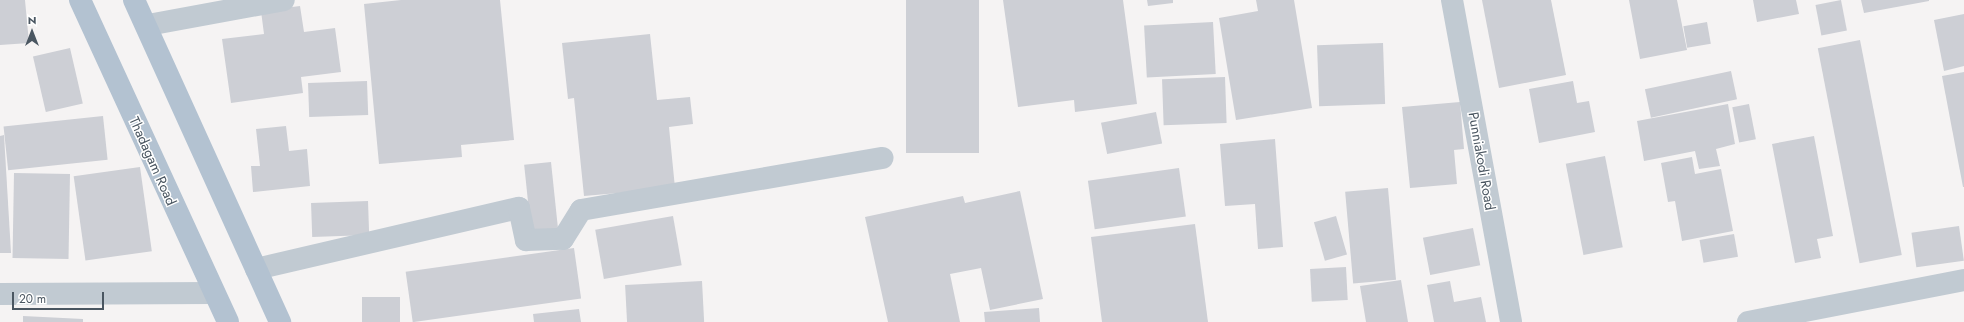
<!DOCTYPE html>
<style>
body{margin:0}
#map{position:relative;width:1964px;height:322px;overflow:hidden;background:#f5f3f3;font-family:Jost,sans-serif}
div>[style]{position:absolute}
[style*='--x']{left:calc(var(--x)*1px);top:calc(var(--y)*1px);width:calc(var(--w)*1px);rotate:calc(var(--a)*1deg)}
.building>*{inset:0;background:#cdcfd5;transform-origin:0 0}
.minor>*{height:22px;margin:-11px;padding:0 11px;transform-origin:11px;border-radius:11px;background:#c1cad2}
.primary>*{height:22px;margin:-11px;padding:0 11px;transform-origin:11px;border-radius:11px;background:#b3c2d1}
span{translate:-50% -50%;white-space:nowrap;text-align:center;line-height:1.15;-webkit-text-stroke:3px #fff;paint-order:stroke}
.street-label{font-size:14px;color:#4a5661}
.north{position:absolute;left:12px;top:12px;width:40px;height:40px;-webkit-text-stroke:3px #fff;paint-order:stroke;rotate:0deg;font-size:11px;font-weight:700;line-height:16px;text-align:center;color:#4a5661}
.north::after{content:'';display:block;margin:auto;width:14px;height:18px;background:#4a5661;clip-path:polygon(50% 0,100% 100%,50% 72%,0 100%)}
.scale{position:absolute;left:12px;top:292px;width:92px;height:18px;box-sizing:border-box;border:2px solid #4a5661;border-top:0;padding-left:5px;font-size:12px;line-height:14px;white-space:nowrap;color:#4a5661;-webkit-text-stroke:3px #fff;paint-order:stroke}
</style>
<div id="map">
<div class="building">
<div style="clip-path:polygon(0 0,25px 0,29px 43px,0 45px)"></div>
<div style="clip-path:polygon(401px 0,500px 0,514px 140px,461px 145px,462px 157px,379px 164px,364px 4px)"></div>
<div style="left:906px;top:0;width:73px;height:153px"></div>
<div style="clip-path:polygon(1003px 0,1123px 0,1137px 104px,1075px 112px,1074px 100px,1018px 107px)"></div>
<div style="clip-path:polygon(1147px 0,1173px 0,1173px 3px,1148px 6px)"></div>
<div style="clip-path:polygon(1256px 0,1294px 0,1312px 108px,1236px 120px,1219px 18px,1258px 11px)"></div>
<div style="clip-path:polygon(1482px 0,1551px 0,1566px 75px,1499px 88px)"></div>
<div style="clip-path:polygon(1629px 0,1677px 0,1687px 50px,1640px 59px)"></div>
<div style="clip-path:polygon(1753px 0,1796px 0,1799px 14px,1757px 22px)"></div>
<div style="left:1841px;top:0;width:31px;height:26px;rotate:79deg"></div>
<div style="clip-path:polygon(1861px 0,1929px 0,1929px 1px,1864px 13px)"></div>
<div style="clip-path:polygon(300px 6px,304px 32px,335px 28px,341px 72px,301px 77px,303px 93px,231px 103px,222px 39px,264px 34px,261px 11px)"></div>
<div style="clip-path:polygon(1964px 14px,1964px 66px,1944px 71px,1934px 20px)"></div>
<div style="left:1213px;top:22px;width:52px;height:69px;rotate:87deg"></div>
<div style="left:1707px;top:22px;width:22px;height:24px;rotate:80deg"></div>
<div style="clip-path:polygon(650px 34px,657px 100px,690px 97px,693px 124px,669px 127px,675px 188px,584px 196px,574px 98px,568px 99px,562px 43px)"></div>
<div style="left:1860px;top:40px;width:219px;height:43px;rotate:79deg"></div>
<div style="left:1383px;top:43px;width:61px;height:66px;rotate:88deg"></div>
<div style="left:70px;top:48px;width:57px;height:38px;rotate:77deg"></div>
<div style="left:1731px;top:71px;width:29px;height:88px;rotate:78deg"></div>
<div style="clip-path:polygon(1964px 72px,1964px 187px,1963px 187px,1942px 76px)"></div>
<div style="left:1225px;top:77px;width:46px;height:63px;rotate:88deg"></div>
<div style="left:367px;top:81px;width:34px;height:59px;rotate:88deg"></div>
<div style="clip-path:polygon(1573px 81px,1577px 103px,1589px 101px,1595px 132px,1539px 143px,1529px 89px)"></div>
<div style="clip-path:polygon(1460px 102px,1464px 149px,1454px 150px,1457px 184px,1410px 188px,1402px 107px)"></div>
<div style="clip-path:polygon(1728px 104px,1735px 144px,1716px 149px,1720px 166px,1699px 169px,1695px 151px,1644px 161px,1637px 121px)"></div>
<div style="left:1749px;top:104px;width:36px;height:17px;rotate:79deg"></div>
<div style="left:1156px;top:112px;width:32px;height:56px;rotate:79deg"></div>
<div style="left:103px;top:116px;width:44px;height:100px;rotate:84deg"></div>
<div style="clip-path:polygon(286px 126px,289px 151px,307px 149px,310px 186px,253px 192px,251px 166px,260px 166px,256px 129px)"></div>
<div style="clip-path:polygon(4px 135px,11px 253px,0 253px,0 136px)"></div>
<div style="clip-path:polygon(1814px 136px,1833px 236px,1817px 239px,1821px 258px,1795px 263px,1772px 144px)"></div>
<div style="clip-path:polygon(1275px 139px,1283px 247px,1258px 249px,1255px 204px,1225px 206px,1220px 144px)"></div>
<div style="left:1605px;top:156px;width:93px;height:40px;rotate:79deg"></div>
<div style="clip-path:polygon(1692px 157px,1695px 174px,1721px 169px,1733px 231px,1682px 241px,1675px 201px,1668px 202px,1661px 163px)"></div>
<div style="left:551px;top:162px;width:71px;height:27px;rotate:84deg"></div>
<div style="left:140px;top:167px;width:85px;height:67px;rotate:82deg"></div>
<div style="left:1179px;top:168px;width:49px;height:92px;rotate:82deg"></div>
<div style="left:14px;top:173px;width:56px;height:85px;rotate:1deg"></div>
<div style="left:1388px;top:188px;width:92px;height:43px;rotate:85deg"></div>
<div style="clip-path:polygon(1020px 191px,1043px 299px,990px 310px,981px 268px,950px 274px,960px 322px,888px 322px,865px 217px,963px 196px,965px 203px)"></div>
<div style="left:368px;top:201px;width:34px;height:57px;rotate:88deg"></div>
<div style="left:673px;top:216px;width:50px;height:79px;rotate:80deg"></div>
<div style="left:1336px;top:216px;width:40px;height:23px;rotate:74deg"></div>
<div style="clip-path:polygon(1195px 224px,1208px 322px,1102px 322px,1091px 237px)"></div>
<div style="left:1959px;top:226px;width:35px;height:48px;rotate:82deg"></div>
<div style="left:1473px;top:228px;width:38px;height:51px;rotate:79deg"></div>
<div style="left:1734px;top:234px;width:23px;height:35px;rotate:80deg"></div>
<div style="left:574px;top:248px;width:51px;height:170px;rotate:82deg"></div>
<div style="left:1346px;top:267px;width:33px;height:36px;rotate:87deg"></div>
<div style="clip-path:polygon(1401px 280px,1408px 322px,1366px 322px,1360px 286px)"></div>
<div style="left:702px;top:281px;width:41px;height:77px;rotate:87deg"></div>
<div style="clip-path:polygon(1450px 281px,1454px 302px,1481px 297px,1486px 322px,1434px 322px,1427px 285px)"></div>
<div style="left:362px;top:297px;width:38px;height:25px"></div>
<div style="clip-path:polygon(1039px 308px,1040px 322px,985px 322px,984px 312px)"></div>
<div style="clip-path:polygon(579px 309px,581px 322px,534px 322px,533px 314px)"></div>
<div style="clip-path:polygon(23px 316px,83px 319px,83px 322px,23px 322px)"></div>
</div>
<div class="minor">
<div style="--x:1452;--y:0;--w:327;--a:79.6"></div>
<div style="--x:148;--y:25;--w:138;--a:-10.4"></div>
<div style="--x:256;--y:269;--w:270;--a:-13.1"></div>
<div style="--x:519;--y:208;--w:33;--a:78"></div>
<div style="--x:526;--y:240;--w:37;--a:-2"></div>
<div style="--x:563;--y:239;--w:34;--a:-58"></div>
<div style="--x:581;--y:210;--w:306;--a:-9.8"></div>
<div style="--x:0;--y:294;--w:213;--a:-0.3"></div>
<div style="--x:1748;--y:322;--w:220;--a:-11"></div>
</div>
<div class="primary">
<div style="--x:80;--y:0;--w:354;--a:65.3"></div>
<div style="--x:134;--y:0;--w:354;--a:65.6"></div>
</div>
<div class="street-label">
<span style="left:153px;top:161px;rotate:66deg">Thadagam Road</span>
<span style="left:1482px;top:161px;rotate:80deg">Punniakodi Road</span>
</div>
<div class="north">N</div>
<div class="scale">20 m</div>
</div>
